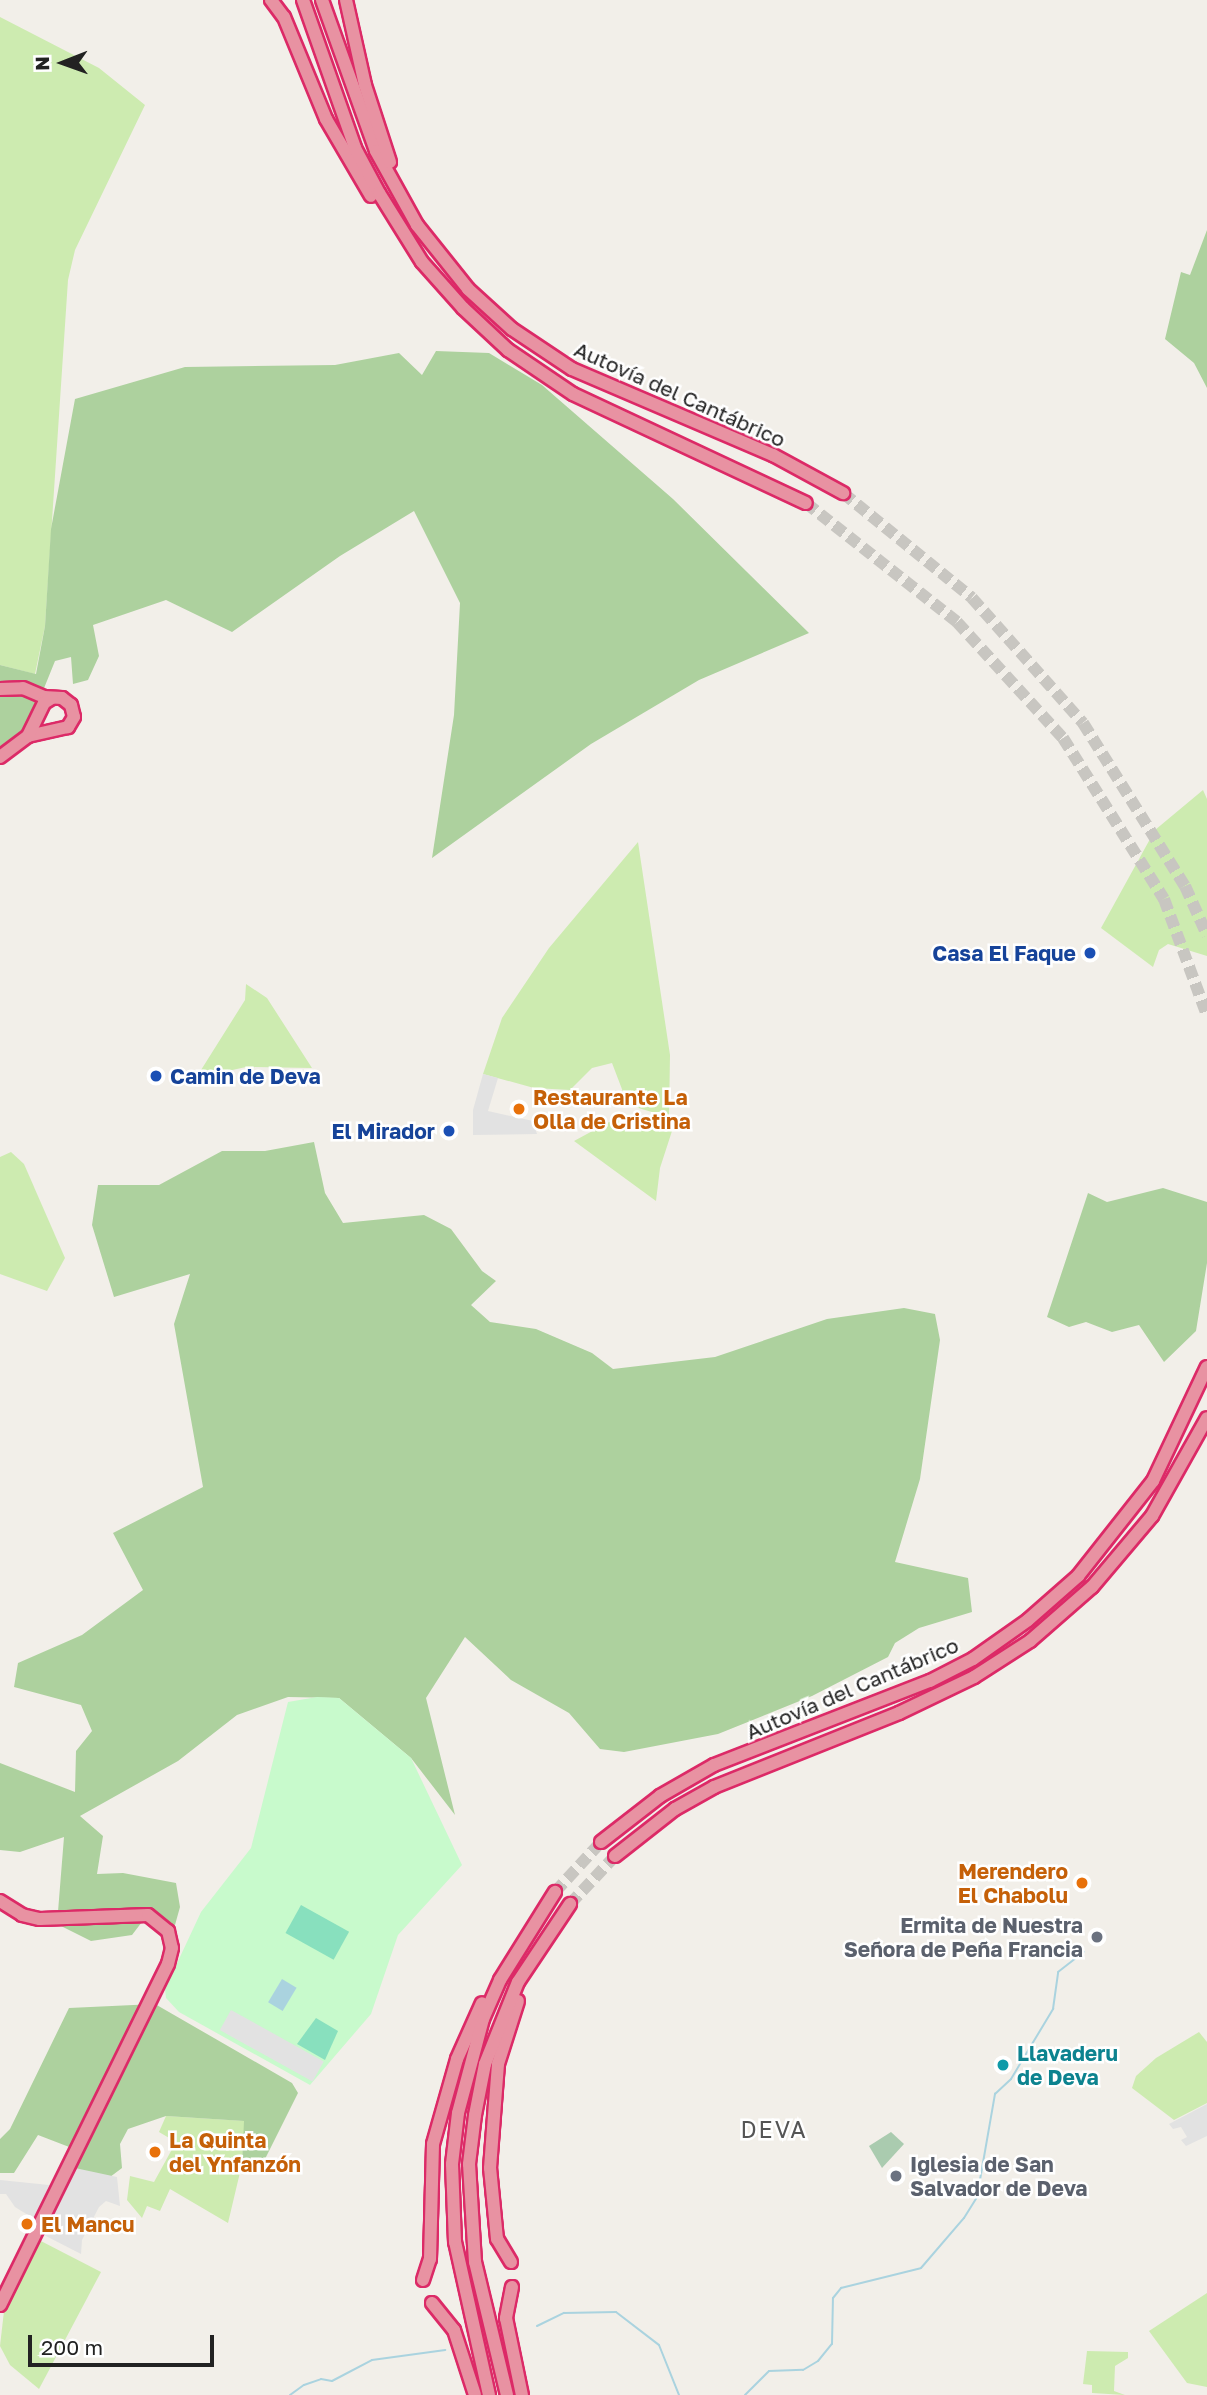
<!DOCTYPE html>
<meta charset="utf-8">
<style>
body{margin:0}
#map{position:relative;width:1207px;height:2395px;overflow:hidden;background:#f2efe9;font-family:"Golos Text",sans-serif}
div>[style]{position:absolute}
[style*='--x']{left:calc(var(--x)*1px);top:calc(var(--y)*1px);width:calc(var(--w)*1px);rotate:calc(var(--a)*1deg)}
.grass>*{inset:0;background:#cdebb0}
.forest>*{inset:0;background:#add19e}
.cemetery>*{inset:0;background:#aacbaf}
.park>*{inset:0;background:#c8facc}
.pitch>*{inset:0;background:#88e0be;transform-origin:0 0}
.parking>*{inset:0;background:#e2e2e2;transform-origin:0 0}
.water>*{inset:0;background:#aad3df;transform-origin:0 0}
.stream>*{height:2px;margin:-1px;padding:0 1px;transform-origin:1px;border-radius:1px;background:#aad3df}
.highway-tunnel>*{height:12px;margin-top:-6px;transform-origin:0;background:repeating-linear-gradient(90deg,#c8c6c1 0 12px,transparent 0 18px)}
.roads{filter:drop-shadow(2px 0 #dc2a67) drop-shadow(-2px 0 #dc2a67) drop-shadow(0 2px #dc2a67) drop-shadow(0 -2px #dc2a67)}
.highway>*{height:12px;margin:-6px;padding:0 6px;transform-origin:6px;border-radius:6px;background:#e892a2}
.dots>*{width:19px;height:19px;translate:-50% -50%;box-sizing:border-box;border:4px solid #fff;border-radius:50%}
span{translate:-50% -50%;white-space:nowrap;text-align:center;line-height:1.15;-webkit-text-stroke:5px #fff;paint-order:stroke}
.street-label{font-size:21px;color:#222}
.transit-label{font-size:21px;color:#164399;font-weight:700}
.right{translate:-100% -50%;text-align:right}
.left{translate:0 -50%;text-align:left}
.food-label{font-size:21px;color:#c56008;font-weight:700}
.worship-label{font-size:21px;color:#5b616d;font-weight:700}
.culture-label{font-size:21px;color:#0d838f;font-weight:700}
.neighbourhood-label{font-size:23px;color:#555;letter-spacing:2px}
.north{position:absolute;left:28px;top:28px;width:70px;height:70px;-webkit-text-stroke:5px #fff;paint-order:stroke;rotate:269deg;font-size:19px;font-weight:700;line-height:28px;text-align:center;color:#222}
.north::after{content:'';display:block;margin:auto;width:24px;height:32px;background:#222;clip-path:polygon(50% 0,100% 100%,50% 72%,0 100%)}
.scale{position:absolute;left:28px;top:2335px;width:186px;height:32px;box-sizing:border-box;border:4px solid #222;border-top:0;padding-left:9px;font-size:21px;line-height:24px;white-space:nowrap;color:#222;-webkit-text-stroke:5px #fff;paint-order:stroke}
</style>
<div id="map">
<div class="grass">
<div style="clip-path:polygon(0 17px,99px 68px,145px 105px,75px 250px,68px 280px,45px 626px,35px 674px,0 665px)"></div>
<div style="clip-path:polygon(1203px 790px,1207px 799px,1207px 956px,1168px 944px,1159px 950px,1153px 967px,1101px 928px,1155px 830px)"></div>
<div style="clip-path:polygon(638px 842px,670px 1055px,669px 1117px,628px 1105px,612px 1063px,592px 1068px,570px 1090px,534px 1088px,483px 1074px,502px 1018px,549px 948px)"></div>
<div style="clip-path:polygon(246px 984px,267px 998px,312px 1068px,246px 1067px,196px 1078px,245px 1000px)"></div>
<div style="clip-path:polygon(624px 1114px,649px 1117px,672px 1131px,660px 1168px,656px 1201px,574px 1141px)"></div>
<div style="clip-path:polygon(11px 1152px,24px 1164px,65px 1258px,47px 1291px,0 1274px,0 1157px)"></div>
<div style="clip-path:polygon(1199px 2032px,1207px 2042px,1207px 2103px,1174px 2120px,1132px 2088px,1136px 2076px,1156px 2058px)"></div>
<div style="clip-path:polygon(166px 2116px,245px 2121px,242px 2164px,228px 2223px,170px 2189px,160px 2211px,147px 2206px,142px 2218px,127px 2200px,130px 2176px,154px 2182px,176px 2142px,159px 2132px)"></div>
<div style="clip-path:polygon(37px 2239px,101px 2272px,39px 2389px,10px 2365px,0 2346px,4px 2311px)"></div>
<div style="clip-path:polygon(1207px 2293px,1207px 2387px,1187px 2383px,1149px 2331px)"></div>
<div style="clip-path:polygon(1087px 2351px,1128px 2352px,1128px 2358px,1115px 2366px,1114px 2391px,1125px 2395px,1092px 2393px,1092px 2385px,1083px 2384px)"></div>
</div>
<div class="forest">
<div style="clip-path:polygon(1207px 230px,1207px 388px,1194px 363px,1165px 339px,1181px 272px,1190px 275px)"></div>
<div style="clip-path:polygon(436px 351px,489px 353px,542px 385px,673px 499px,809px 633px,699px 680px,591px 744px,432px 858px,454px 715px,460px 603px,414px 511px,340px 556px,232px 632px,166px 600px,93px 625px,99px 656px,88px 680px,73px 684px,71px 657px,55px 661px,34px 713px,16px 742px,0 752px,0 665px,36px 674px,45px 626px,51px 529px,75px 399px,185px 367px,335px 365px,399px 353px,422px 375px)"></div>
<div style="clip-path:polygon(314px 1142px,325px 1193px,343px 1223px,424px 1215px,451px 1229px,482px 1271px,496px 1281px,471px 1305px,490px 1322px,536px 1329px,592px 1353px,613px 1369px,715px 1357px,827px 1319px,904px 1308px,935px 1314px,940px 1340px,920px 1479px,895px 1562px,968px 1578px,972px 1612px,919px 1628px,895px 1643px,888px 1657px,812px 1696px,718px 1734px,624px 1752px,600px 1749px,569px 1713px,511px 1680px,465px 1637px,426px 1698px,455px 1815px,411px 1758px,339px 1698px,288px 1697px,237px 1715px,178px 1761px,80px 1816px,103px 1836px,97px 1874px,123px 1873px,176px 1883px,180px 1907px,175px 1925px,145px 1918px,132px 1935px,91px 1941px,57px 1924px,64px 1837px,20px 1852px,0 1850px,0 1763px,75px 1792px,76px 1751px,92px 1731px,81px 1705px,14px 1687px,18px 1663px,82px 1635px,143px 1590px,113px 1533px,203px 1487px,174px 1324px,190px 1274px,114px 1297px,92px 1225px,98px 1185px,159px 1185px,222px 1151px,265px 1151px)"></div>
<div style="clip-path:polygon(1163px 1188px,1207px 1202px,1207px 1263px,1196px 1331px,1164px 1362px,1139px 1325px,1112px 1332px,1086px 1322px,1069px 1327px,1047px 1317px,1088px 1193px,1107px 1202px)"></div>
<div style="clip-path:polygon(155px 2004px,292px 2083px,298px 2093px,263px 2163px,242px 2164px,244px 2121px,166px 2116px,128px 2129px,120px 2144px,122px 2168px,110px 2177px,75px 2170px,63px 2196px,58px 2191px,77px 2150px,38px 2135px,14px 2173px,0 2173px,0 2139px,10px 2129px,69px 2008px)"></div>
</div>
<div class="cemetery">
<div style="clip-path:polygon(891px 2132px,904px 2144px,882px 2168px,869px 2146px)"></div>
</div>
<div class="park">
<div style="clip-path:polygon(317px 1697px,339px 1698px,411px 1758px,462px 1865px,398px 1935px,371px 2014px,310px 2085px,179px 2012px,166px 1998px,165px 1989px,201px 1912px,251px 1848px,288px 1702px)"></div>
</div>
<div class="pitch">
<div style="left:301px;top:1905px;width:55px;height:32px;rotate:29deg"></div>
<div style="clip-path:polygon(316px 2018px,338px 2031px,325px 2060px,297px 2044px)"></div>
</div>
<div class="parking">
<div style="clip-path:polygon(483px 1074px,498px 1078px,488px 1111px,533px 1121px,537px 1134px,473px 1135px,473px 1110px)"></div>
<div style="left:231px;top:2010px;width:106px;height:23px;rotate:29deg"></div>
<div style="clip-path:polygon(1207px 2104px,1207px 2136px,1186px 2146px,1181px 2140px,1187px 2137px,1181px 2127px,1173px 2129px,1169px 2124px)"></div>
<div style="clip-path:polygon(75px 2168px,117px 2177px,120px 2206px,106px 2201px,99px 2207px,82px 2240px,81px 2254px,42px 2234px)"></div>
<div style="clip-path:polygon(0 2180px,49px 2185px,36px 2220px,15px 2207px,6px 2194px,0 2194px)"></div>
</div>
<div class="water">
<div style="left:282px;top:1979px;width:17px;height:27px;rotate:31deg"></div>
</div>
<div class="stream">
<div style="--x:537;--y:2326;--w:30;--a:-26"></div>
<div style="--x:564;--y:2313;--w:52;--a:-1.1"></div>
<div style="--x:616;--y:2312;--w:54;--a:37.5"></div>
<div style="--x:659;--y:2345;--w:54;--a:68.2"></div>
<div style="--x:290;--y:2395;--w:17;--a:-36"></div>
<div style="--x:304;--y:2385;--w:18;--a:-19"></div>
<div style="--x:321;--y:2379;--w:11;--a:10"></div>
<div style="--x:332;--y:2381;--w:45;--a:-27.7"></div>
<div style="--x:372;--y:2360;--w:74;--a:-7.8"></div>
<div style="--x:745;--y:2395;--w:34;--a:-45"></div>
<div style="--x:769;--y:2371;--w:34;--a:-2"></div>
<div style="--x:803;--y:2370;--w:17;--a:-31"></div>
<div style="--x:818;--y:2361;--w:22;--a:-51"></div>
<div style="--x:832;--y:2344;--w:46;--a:-88.8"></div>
<div style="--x:833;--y:2298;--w:13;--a:-51"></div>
<div style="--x:841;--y:2288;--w:82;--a:-14"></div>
<div style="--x:921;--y:2268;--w:66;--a:-49.3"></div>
<div style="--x:964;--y:2218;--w:25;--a:-58"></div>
<div style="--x:977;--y:2197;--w:105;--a:-80.1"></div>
<div style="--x:995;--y:2094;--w:22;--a:-43"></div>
<div style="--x:1011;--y:2079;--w:82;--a:-59"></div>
<div style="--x:1053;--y:2009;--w:37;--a:-82"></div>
<div style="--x:1058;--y:1972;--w:33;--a:-38"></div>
</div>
<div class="highway-tunnel">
<div style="--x:843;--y:493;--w:166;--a:39.1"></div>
<div style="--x:972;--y:598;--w:167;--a:48.4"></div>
<div style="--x:1083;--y:723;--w:192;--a:58"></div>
<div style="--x:1185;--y:886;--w:54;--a:65.8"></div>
<div style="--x:806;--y:503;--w:192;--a:38.2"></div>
<div style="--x:957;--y:622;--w:157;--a:47.6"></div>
<div style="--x:1063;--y:738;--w:190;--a:57.9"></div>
<div style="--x:1164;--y:899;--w:124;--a:69.7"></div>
<div style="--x:555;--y:1892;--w:68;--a:-47.4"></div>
<div style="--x:570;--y:1904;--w:66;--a:-46.8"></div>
</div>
<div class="roads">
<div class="highway">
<div style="--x:271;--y:0;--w:21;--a:53"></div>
<div style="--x:284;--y:17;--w:110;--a:67.6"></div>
<div style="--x:326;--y:119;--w:89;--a:59.7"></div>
<div style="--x:303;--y:0;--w:157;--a:70.6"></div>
<div style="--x:355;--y:148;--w:51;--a:61.9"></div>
<div style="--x:379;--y:193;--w:81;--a:58.1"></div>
<div style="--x:422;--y:262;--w:62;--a:48.3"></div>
<div style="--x:463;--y:308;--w:62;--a:43"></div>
<div style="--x:508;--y:350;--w:78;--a:34.1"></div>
<div style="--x:573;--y:394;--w:257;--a:25.1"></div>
<div style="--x:322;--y:0;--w:160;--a:70.3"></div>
<div style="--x:376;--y:151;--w:85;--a:61"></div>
<div style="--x:417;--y:225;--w:82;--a:51.4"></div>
<div style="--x:468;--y:289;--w:59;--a:42.3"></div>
<div style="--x:512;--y:329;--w:72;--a:33.7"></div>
<div style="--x:572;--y:369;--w:219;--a:23.2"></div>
<div style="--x:773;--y:455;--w:80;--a:28.5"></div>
<div style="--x:346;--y:0;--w:87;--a:77.4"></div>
<div style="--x:365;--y:85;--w:81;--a:72"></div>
<div style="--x:0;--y:689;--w:23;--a:-2"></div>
<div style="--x:23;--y:688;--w:23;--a:23"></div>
<div style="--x:44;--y:697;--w:18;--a:3"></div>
<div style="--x:62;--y:698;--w:11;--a:38"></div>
<div style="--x:71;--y:705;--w:12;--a:76"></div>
<div style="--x:74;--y:717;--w:12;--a:121"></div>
<div style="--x:68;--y:727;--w:41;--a:167.3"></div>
<div style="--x:0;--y:757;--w:35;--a:-37"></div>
<div style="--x:28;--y:736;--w:37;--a:-64"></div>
<div style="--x:44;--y:703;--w:9;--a:-32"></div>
<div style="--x:601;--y:1842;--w:75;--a:-37.9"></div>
<div style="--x:660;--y:1796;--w:62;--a:-29.9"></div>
<div style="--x:714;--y:1765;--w:232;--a:-21.3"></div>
<div style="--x:930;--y:1681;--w:48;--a:-27.1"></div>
<div style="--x:973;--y:1659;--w:67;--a:-35.3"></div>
<div style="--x:1028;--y:1620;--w:67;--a:-41.3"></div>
<div style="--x:1078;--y:1576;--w:121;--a:-51.7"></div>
<div style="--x:1153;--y:1481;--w:126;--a:-64.7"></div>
<div style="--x:615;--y:1856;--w:76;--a:-38.1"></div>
<div style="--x:675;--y:1809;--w:45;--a:-29.4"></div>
<div style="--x:714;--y:1787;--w:199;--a:-21.8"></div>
<div style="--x:899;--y:1713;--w:83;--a:-25.6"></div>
<div style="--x:974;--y:1677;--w:67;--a:-32.7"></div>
<div style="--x:1030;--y:1641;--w:82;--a:-41.1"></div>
<div style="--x:1092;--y:1587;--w:93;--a:-49.8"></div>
<div style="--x:1152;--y:1516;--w:112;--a:-60.7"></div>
<div style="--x:0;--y:1901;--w:26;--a:32"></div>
<div style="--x:22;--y:1915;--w:18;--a:13"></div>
<div style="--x:40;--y:1919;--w:108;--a:-2.1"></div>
<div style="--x:148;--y:1915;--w:26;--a:39"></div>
<div style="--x:168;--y:1931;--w:17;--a:77"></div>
<div style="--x:172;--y:1948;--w:16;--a:104"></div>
<div style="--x:168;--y:1964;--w:380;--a:116.2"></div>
<div style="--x:511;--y:2262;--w:27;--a:-121"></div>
<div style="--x:497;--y:2239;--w:71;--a:-95.6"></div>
<div style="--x:490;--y:2168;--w:104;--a:-85.6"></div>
<div style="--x:498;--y:2064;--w:66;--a:-72.4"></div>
<div style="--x:423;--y:2280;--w:22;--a:-72"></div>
<div style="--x:430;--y:2259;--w:115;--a:-88.5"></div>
<div style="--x:433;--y:2144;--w:88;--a:-74.2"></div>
<div style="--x:457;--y:2059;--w:61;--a:-65.9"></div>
<div style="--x:512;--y:2287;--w:32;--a:101"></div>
<div style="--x:506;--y:2318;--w:79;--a:78.3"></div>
<div style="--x:432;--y:2303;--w:35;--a:51"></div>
<div style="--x:454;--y:2330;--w:68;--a:72.1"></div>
<div style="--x:489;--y:2395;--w:157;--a:-102.5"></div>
<div style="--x:455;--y:2242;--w:78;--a:-92.2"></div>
<div style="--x:452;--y:2164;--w:51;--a:-83.3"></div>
<div style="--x:458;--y:2113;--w:97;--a:-75.1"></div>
<div style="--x:483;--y:2019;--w:43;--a:-66.4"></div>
<div style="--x:500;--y:1980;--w:104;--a:-58"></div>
<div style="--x:507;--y:2395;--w:137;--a:-103.5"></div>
<div style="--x:475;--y:2262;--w:98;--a:-93.5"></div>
<div style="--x:469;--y:2164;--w:49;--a:-83"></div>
<div style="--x:475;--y:2115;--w:52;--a:-78.9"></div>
<div style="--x:485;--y:2064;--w:88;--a:-68.1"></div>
<div style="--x:518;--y:1982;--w:94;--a:-56.3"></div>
</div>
</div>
<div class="dots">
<div style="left:1090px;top:953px;background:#1a4fb4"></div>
<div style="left:156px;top:1076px;background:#1a4fb4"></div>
<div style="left:519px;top:1109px;background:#e8710a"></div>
<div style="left:449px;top:1131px;background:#1a4fb4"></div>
<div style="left:1082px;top:1883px;background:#e8710a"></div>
<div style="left:1097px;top:1937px;background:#6b7280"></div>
<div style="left:1003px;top:2065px;background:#0f9aa8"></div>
<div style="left:155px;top:2152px;background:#e8710a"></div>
<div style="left:896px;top:2176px;background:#6b7280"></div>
<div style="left:27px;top:2224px;background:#e8710a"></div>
</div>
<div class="street-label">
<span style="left:680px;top:394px;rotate:24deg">Autovía del Cantábrico</span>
<span style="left:852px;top:1688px;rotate:-23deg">Autovía del Cantábrico</span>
</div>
<div class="transit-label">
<span class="right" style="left:1076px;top:953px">Casa El Faque</span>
<span class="left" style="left:170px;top:1076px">Camin de Deva</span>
<span class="right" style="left:435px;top:1131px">El Mirador</span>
</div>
<div class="food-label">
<span class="left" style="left:533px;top:1109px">Restaurante La<br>Olla de Cristina</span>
<span class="right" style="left:1068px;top:1883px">Merendero<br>El Chabolu</span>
<span class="left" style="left:169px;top:2152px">La Quinta<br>del Ynfanzón</span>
<span class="left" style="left:41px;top:2224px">El Mancu</span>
</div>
<div class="worship-label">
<span class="right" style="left:1083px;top:1937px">Ermita de Nuestra<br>Señora de Peña Francia</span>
<span class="left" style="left:910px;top:2176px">Iglesia de San<br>Salvador de Deva</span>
</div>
<div class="culture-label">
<span class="left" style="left:1017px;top:2065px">Llavaderu<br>de Deva</span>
</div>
<div class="neighbourhood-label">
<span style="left:774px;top:2129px">DEVA</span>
</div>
<div class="north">N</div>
<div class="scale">200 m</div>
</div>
